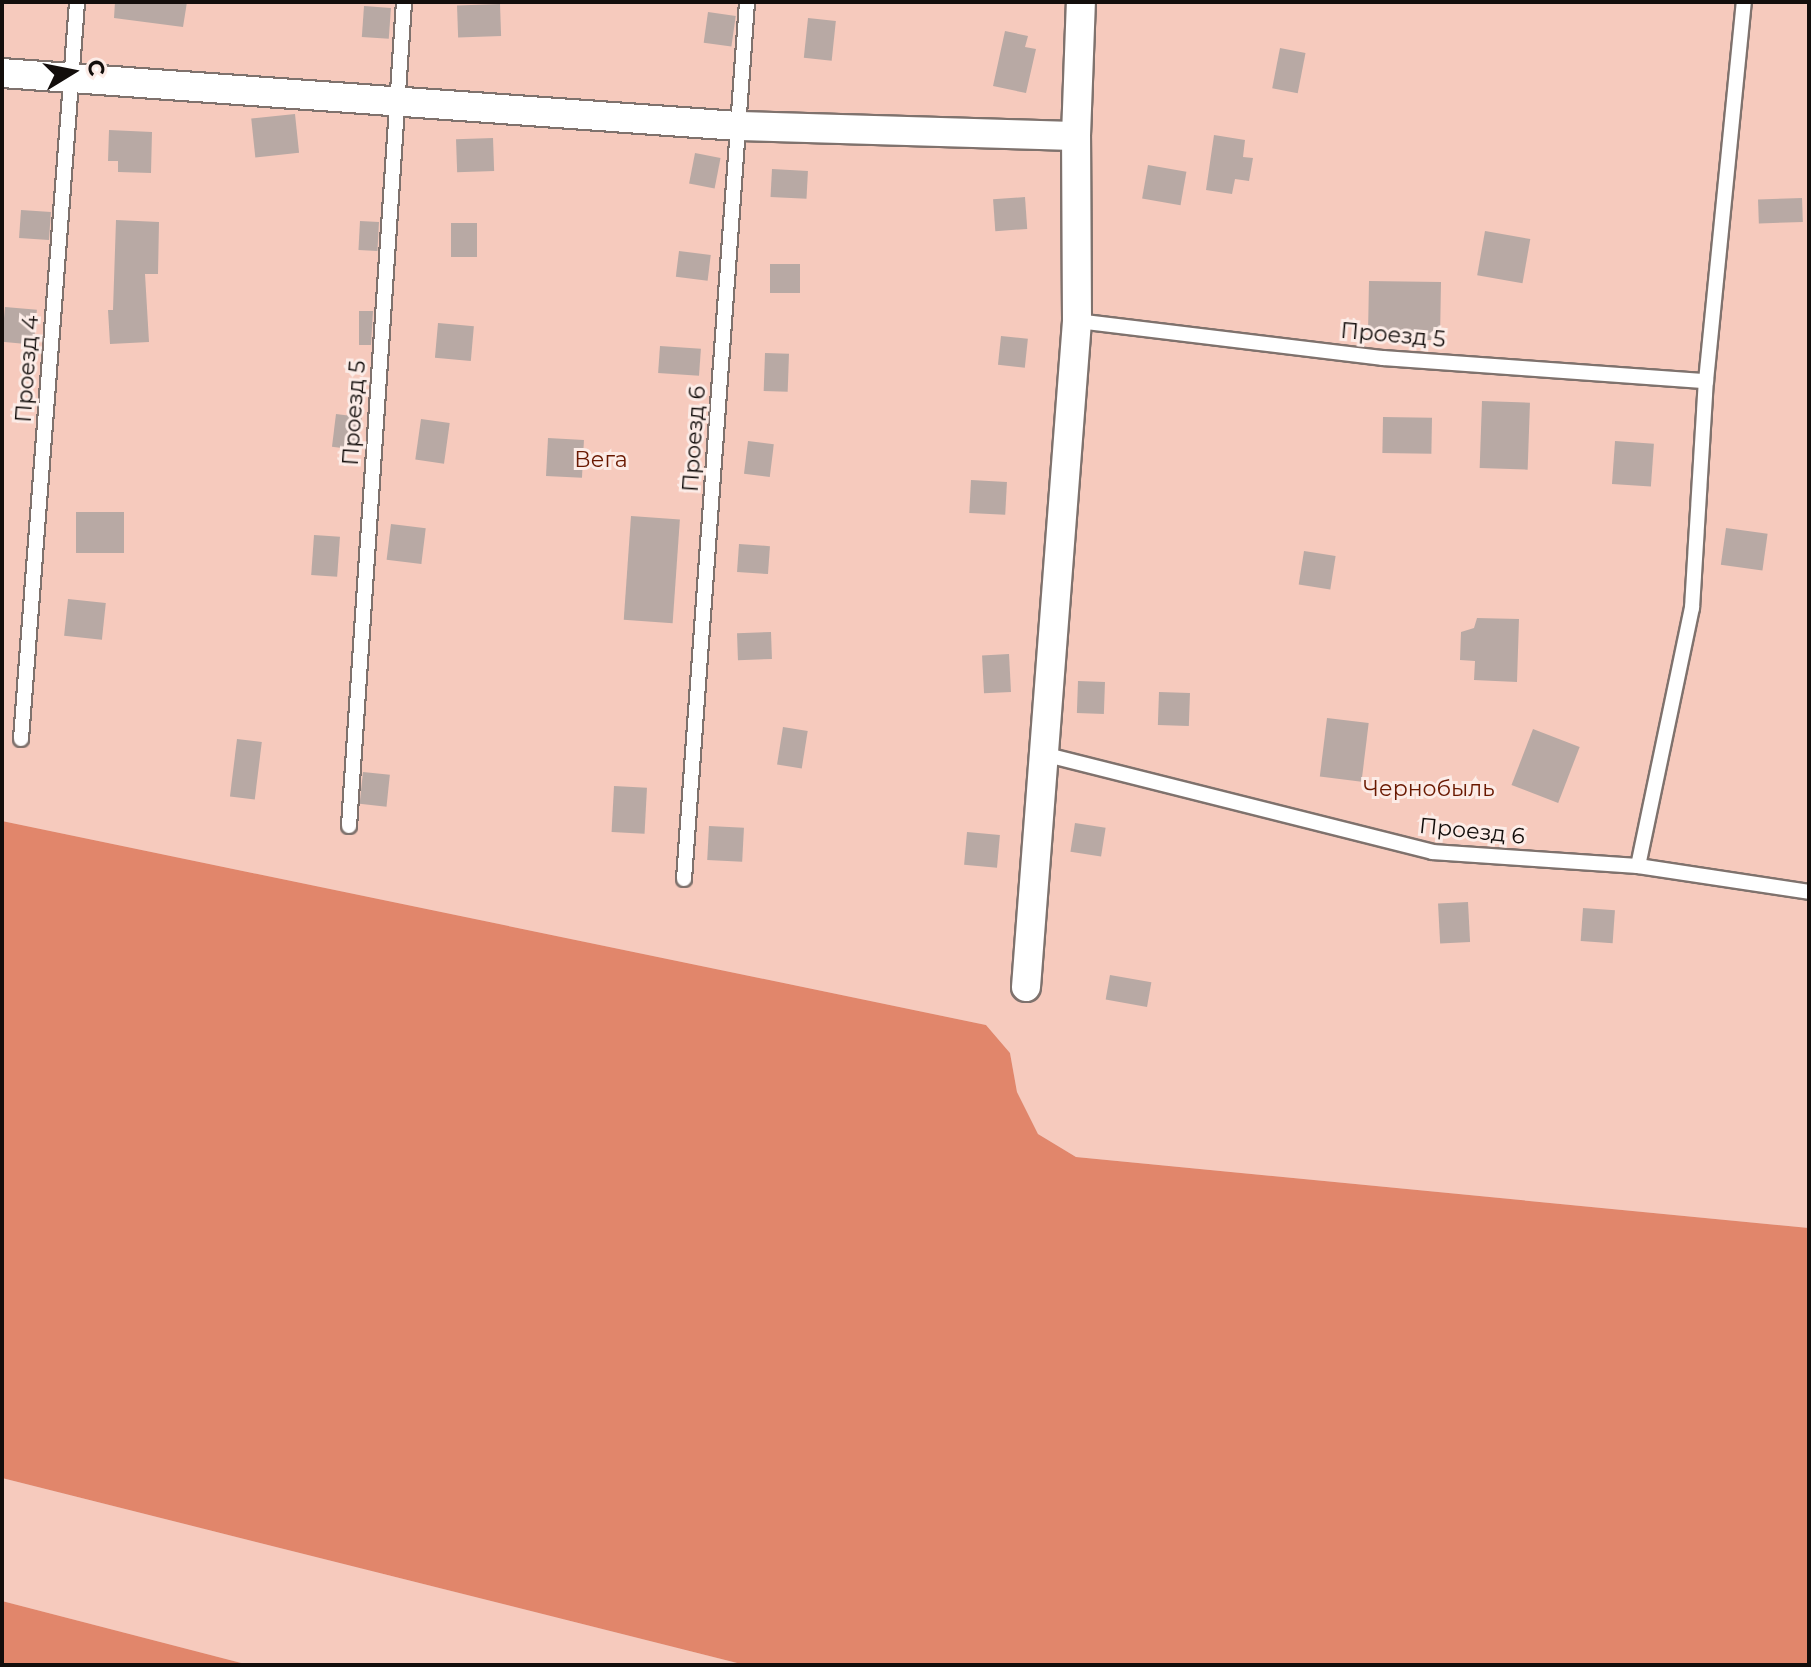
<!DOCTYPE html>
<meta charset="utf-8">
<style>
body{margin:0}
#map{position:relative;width:1811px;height:1667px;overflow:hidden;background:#eededa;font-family:Montserrat,sans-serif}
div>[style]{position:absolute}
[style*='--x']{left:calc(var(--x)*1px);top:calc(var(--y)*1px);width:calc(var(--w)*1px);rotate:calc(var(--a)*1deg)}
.green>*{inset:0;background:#f6cabd}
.forest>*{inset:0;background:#e1866b}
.building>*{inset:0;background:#b8a9a4;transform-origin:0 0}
.roads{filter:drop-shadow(2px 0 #7f726d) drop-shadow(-2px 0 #7f726d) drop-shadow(0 2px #7f726d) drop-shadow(0 -2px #7f726d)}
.service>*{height:14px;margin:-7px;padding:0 7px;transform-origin:7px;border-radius:7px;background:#fff}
.minor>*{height:28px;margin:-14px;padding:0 14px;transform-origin:14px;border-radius:14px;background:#fff}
span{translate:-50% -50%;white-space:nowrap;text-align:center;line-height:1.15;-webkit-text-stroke:6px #fcece7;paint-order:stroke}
.street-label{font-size:22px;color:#130e0c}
.park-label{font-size:22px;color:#691800}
.frame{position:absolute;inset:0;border:4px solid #130e0c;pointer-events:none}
.north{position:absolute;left:32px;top:32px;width:80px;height:80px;-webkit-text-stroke:6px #fcece7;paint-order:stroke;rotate:80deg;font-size:22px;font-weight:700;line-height:32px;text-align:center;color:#130e0c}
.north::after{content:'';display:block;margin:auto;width:28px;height:36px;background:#130e0c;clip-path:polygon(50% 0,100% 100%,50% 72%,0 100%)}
</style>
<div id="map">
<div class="green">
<div style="clip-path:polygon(2px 2px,1809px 2px,1809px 1228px,1076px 1157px,1038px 1134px,1017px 1092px,1010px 1053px,986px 1025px,2px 821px)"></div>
<div style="clip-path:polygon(2px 1478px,745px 1665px,249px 1665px,2px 1601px)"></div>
</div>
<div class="forest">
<div style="clip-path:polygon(2px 821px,986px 1025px,1010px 1053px,1017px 1092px,1038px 1134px,1076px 1157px,1809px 1228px,1809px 1665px,745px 1665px,2px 1478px)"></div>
<div style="clip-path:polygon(2px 1601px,249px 1665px,2px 1665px)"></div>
</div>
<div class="building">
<div style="clip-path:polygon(115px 2px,187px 2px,183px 27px,114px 18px)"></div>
<div style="left:500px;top:4px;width:32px;height:43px;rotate:88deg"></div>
<div style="left:364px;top:6px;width:27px;height:31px;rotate:4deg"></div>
<div style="left:708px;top:12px;width:28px;height:31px;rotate:8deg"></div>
<div style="left:808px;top:18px;width:28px;height:40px;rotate:6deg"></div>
<div style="clip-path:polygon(1005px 31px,1028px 36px,1025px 47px,1036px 49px,1026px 93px,993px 86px)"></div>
<div style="left:1280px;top:48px;width:26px;height:41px;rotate:11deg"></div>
<div style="left:295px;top:114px;width:39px;height:44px;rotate:84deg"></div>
<div style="clip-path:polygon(109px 130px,152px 132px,151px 173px,118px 172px,118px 161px,108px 161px)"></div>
<div style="clip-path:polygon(1214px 135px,1245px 140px,1243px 157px,1253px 158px,1249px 181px,1235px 179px,1232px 194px,1206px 190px)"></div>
<div style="left:493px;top:138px;width:33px;height:37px;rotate:88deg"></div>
<div style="left:695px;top:153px;width:26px;height:31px;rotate:11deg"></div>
<div style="left:1148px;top:165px;width:39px;height:34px;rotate:10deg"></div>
<div style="left:772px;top:169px;width:36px;height:28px;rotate:3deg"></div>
<div style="left:1025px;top:197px;width:32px;height:32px;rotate:86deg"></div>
<div style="left:1802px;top:198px;width:24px;height:44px;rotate:88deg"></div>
<div style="left:21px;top:210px;width:30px;height:28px;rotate:4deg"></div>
<div style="clip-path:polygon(116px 220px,159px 222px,158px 274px,145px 274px,149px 342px,110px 344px,108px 310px,113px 310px)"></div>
<div style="left:360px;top:221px;width:19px;height:29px;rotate:3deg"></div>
<div style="left:451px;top:223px;width:26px;height:34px"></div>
<div style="left:1485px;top:231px;width:46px;height:45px;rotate:10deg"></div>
<div style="left:679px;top:251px;width:32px;height:26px;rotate:7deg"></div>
<div style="left:800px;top:264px;width:29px;height:30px;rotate:90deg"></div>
<div style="clip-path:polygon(1369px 281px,1441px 282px,1440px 340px,1406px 340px,1406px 333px,1368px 333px)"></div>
<div style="left:5px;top:307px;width:32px;height:35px;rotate:5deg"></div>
<div style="clip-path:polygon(359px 311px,373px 311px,371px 345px,359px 345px)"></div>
<div style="left:438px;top:323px;width:36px;height:35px;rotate:5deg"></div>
<div style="left:1001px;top:336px;width:27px;height:29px;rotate:6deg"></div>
<div style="left:660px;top:346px;width:41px;height:27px;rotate:4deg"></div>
<div style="left:765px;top:353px;width:24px;height:38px;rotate:2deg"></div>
<div style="left:1482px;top:401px;width:48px;height:67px;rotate:2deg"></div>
<div style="left:336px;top:414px;width:26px;height:33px;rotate:7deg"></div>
<div style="left:1383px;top:417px;width:49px;height:36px;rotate:1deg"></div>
<div style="left:421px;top:419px;width:29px;height:41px;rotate:8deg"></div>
<div style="left:548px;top:438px;width:36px;height:38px;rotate:3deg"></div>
<div style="left:748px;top:441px;width:26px;height:33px;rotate:7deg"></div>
<div style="left:1615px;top:441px;width:39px;height:43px;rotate:4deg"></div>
<div style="left:971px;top:480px;width:36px;height:33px;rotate:3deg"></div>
<div style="left:76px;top:512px;width:48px;height:41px"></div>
<div style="left:631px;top:516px;width:49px;height:104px;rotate:4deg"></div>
<div style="left:391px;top:524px;width:35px;height:36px;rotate:7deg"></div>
<div style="left:1726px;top:528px;width:42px;height:37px;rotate:8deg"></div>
<div style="left:314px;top:535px;width:26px;height:40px;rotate:4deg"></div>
<div style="left:739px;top:544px;width:31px;height:28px;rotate:4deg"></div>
<div style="left:1304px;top:551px;width:32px;height:34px;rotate:9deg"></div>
<div style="left:68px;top:599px;width:38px;height:37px;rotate:6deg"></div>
<div style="clip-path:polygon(1477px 618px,1519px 619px,1517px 682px,1474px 680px,1475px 661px,1460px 660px,1461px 632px,1474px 628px)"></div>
<div style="left:771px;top:632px;width:27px;height:34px;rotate:88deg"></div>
<div style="left:1009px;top:654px;width:38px;height:27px;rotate:87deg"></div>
<div style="left:1078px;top:681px;width:27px;height:32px;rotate:2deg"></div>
<div style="left:1159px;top:692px;width:31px;height:33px;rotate:2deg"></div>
<div style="left:1327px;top:718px;width:42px;height:59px;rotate:7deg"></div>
<div style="left:783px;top:727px;width:25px;height:38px;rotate:9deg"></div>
<div style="left:1533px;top:729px;width:50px;height:60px;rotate:21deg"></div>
<div style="left:237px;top:739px;width:25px;height:58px;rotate:7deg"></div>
<div style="left:363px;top:772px;width:27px;height:32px;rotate:6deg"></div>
<div style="left:614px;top:786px;width:33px;height:46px;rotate:3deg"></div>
<div style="left:1075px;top:823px;width:31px;height:29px;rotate:9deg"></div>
<div style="left:709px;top:826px;width:35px;height:34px;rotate:3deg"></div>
<div style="left:967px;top:832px;width:33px;height:33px;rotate:5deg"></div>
<div style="left:1468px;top:902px;width:40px;height:30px;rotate:87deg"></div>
<div style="left:1583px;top:908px;width:32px;height:33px;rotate:4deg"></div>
<div style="left:1110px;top:975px;width:42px;height:25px;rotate:10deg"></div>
</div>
<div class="roads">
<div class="service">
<div style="--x:1077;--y:321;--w:308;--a:6.9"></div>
<div style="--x:1383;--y:358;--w:324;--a:4.1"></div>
<div style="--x:21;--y:739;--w:739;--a:-85.65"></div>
<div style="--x:1043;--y:754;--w:401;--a:14.1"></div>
<div style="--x:1432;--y:852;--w:206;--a:3.9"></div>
<div style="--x:1638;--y:866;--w:173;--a:8.6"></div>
<div style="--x:349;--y:826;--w:826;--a:-86.18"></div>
<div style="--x:1638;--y:866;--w:264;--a:-78.2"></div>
<div style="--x:1692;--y:608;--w:227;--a:-86.5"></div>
<div style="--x:1706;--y:381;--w:381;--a:-84.3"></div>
<div style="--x:684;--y:879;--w:879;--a:-85.89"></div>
</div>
<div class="minor">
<div style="--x:2;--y:73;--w:738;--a:4.12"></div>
<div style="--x:738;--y:126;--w:338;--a:1.7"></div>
<div style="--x:1026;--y:987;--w:668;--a:-85.62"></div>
<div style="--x:1077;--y:321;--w:185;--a:-90.3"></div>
<div style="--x:1076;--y:136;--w:134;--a:-87.9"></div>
</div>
</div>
<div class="street-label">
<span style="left:1393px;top:335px;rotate:5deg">Проезд 5</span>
<span style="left:27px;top:369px;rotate:-86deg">Проезд 4</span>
<span style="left:354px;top:413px;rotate:-86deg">Проезд 5</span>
<span style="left:694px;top:439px;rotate:-86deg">Проезд 6</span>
<span style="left:1472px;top:831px;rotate:6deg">Проезд 6</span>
</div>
<div class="park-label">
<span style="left:601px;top:460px">Вега</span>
<span style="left:1429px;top:789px">Чернобыль</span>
</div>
<div class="frame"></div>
<div class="north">С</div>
</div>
